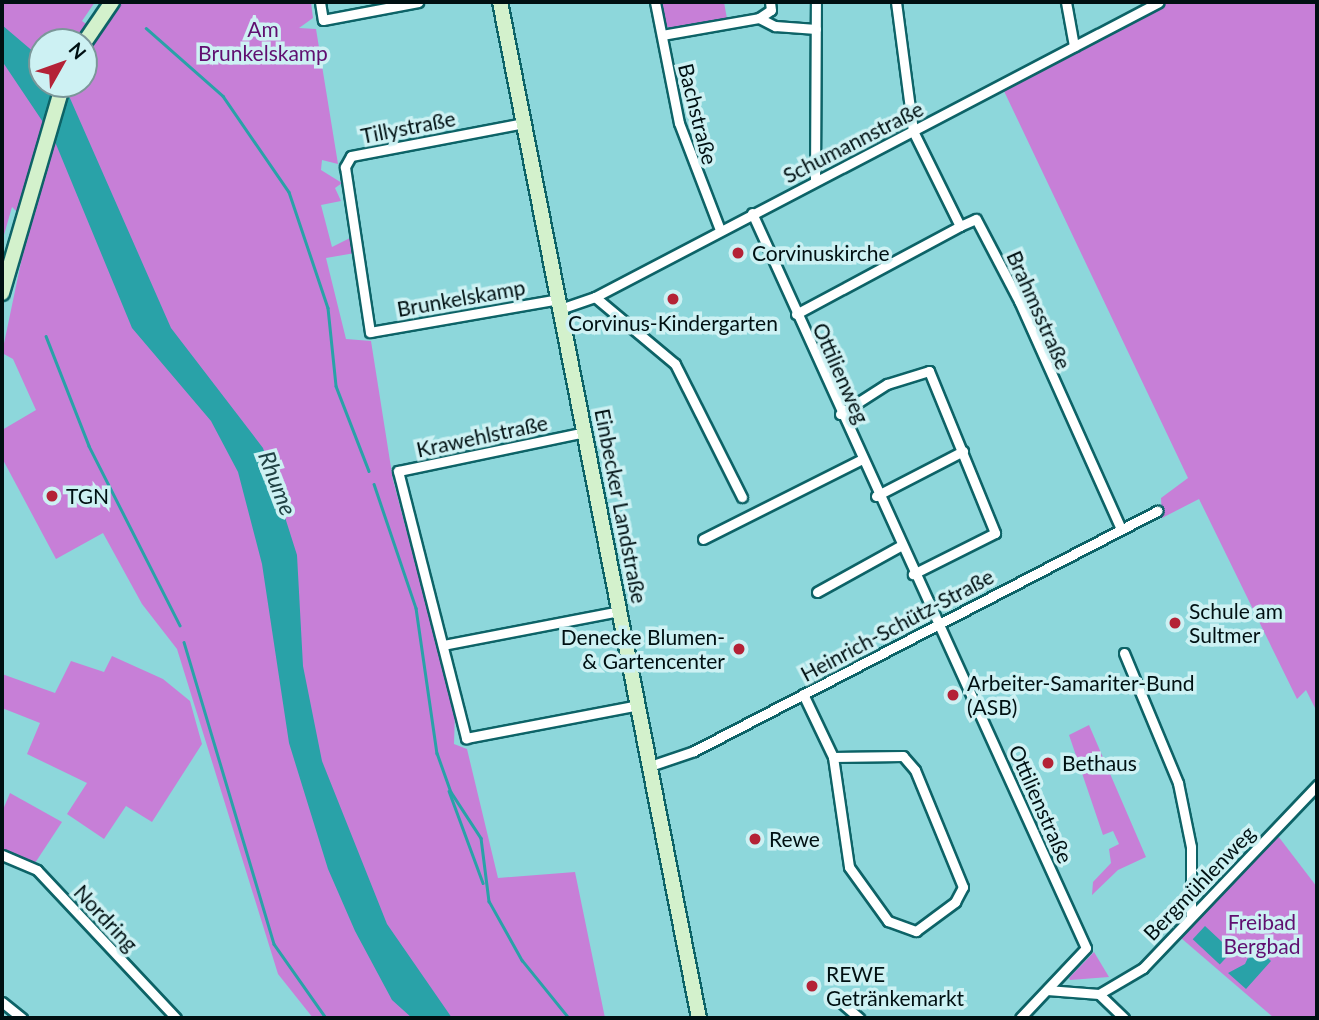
<!DOCTYPE html>
<meta charset="utf-8">
<style>
body{margin:0}
#map{position:relative;width:1319px;height:1020px;overflow:hidden;background:#8dd7db;font-family:Lato,sans-serif}
div>[style]{position:absolute}
[style*='--x']{left:calc(var(--x)*1px);top:calc(var(--y)*1px);width:calc(var(--w)*1px);rotate:calc(var(--a)*1deg)}
.green>*{inset:0;background:#c77fd7}
.water>*{inset:0;background:#29a2a8;transform-origin:0 0}
.stream>*{height:2.5px;margin:-1.25px;padding:0 1.25px;transform-origin:1.25px;border-radius:1.25px;background:#29a2a8}
.roads{filter:drop-shadow(2px 0 #0d6367) drop-shadow(-2px 0 #0d6367) drop-shadow(0 2px #0d6367) drop-shadow(0 -2px #0d6367)}
.street>*{height:9px;margin:-4.5px;padding:0 4.5px;transform-origin:4.5px;border-radius:4.5px;background:#fff}
.primary>*{height:14px;margin:-7px;padding:0 7px;transform-origin:7px;border-radius:7px;background:#d3f1cc}
.dots>*{width:19px;height:19px;translate:-50% -50%;box-sizing:border-box;border:4px solid #cdf1f3;border-radius:50%}
span{translate:-50% -50%;white-space:nowrap;text-align:center;line-height:1.15;-webkit-text-stroke:7px #cdf1f3;paint-order:stroke}
.park-label{font-size:21px;color:#600f70}
.street-label{font-size:21px;color:#001012}
.poi-label{font-size:21px;color:#001012}
.left{translate:0 -50%;text-align:left}
.right{translate:-100% -50%;text-align:right}
.water-label{font-size:23px;color:#204244;font-style:italic}
.frame{position:absolute;inset:0;border:4px solid #001012;pointer-events:none}
.north{position:absolute;left:28px;top:28px;width:70px;height:70px;box-sizing:border-box;background:#cdf1f3;border:2px solid #7b9799;border-radius:50%;rotate:50deg;font-size:19px;font-weight:700;line-height:28px;text-align:center;color:#001012}
.north::after{content:'';display:block;margin:auto;width:24px;height:32px;background:#b42236;clip-path:polygon(50% 0,100% 100%,50% 72%,0 100%)}
</style>
<div id="map">
<div class="green">
<div style="clip-path:polygon(evenodd,2px 2px,95px 2px,82px 21px,100px 34px,122px 2px,311px 2px,313px 18px,299px 28px,316px 29px,338px 164px,322px 160px,321px 170px,342px 183px,335px 188px,341px 201px,321px 205px,332px 247px,352px 237px,355px 253px,326px 258px,346px 339px,371px 341px,393px 480px,455px 712px,454px 744px,467px 749px,498px 878px,575px 872px,605px 1018px,313px 1018px,278px 974px,177px 649px,142px 604px,103px 533px,56px 559px,2px 458px,2px 430px,36px 410px,13px 359px,2px 353px,29px 224px,12px 207px,2px 242px,2px 2px,42px 42px,84px 42px,84px 84px,42px 84px,42px 42px)"></div>
<div style="clip-path:polygon(658px 2px,724px 2px,727px 19px,671px 29px,663px 24px)"></div>
<div style="clip-path:polygon(1153px 2px,1317px 2px,1317px 712px,1306px 690px,1297px 699px,1199px 499px,1162px 518px,1161px 498px,1188px 478px,1003px 89px,1102px 37px,1098px 28px)"></div>
<div style="clip-path:polygon(112px 656px,163px 679px,190px 701px,202px 744px,152px 822px,126px 806px,104px 839px,67px 814px,87px 783px,27px 754px,40px 723px,2px 708px,2px 674px,55px 693px,71px 661px,104px 672px)"></div>
<div style="clip-path:polygon(1089px 725px,1146px 857px,1118px 870px,1092px 895px,1093px 882px,1111px 863px,1109px 849px,1119px 844px,1113px 831px,1103px 835px,1069px 735px)"></div>
<div style="clip-path:polygon(10px 793px,62px 822px,35px 863px,2px 848px,2px 812px)"></div>
<div style="clip-path:polygon(1278px 836px,1317px 887px,1316px 1018px,1274px 1018px,1181px 938px)"></div>
<div style="clip-path:polygon(1094px 952px,1109px 977px,1070px 980px,1069px 978px)"></div>
</div>
<div class="water">
<div style="clip-path:polygon(2px 25px,42px 59px,42px 84px,61px 84px,69px 96px,171px 328px,263px 448px,297px 555px,303px 666px,322px 761px,387px 924px,452px 1018px,412px 1018px,392px 1000px,355px 931px,328px 869px,289px 743px,262px 564px,238px 472px,211px 421px,132px 328px,53px 137px,2px 61px)"></div>
<div style="left:1205px;top:926px;width:37px;height:18px;rotate:43deg"></div>
<div style="clip-path:polygon(1254px 945px,1271px 961px,1246px 989px,1228px 973px,1245px 964px)"></div>
</div>
<div class="stream">
<div style="--x:146;--y:28;--w:103;--a:41.4"></div>
<div style="--x:223;--y:96;--w:116;--a:55.5"></div>
<div style="--x:289;--y:192;--w:122;--a:71.4"></div>
<div style="--x:328;--y:308;--w:78;--a:84.1"></div>
<div style="--x:336;--y:386;--w:91;--a:68.8"></div>
<div style="--x:46;--y:336;--w:118;--a:68.6"></div>
<div style="--x:89;--y:446;--w:201;--a:63.1"></div>
<div style="--x:374;--y:484;--w:131;--a:71.3"></div>
<div style="--x:416;--y:608;--w:147;--a:81.8"></div>
<div style="--x:437;--y:753;--w:41;--a:70.3"></div>
<div style="--x:451;--y:792;--w:55;--a:56.9"></div>
<div style="--x:481;--y:838;--w:64;--a:82.8"></div>
<div style="--x:489;--y:901;--w:68;--a:60.8"></div>
<div style="--x:522;--y:960;--w:75;--a:51"></div>
<div style="--x:184;--y:642;--w:315;--a:73.4"></div>
<div style="--x:274;--y:944;--w:90;--a:54.9"></div>
<div style="--x:449;--y:791;--w:98;--a:69.7"></div>
</div>
<div class="roads">
<div class="street">
<div style="--x:320;--y:2;--w:18;--a:81"></div>
<div style="--x:323;--y:20;--w:97;--a:-10.7"></div>
<div style="--x:655;--y:2;--w:123;--a:78.8"></div>
<div style="--x:679;--y:123;--w:115;--a:69"></div>
<div style="--x:896;--y:2;--w:130;--a:82.5"></div>
<div style="--x:913;--y:131;--w:106;--a:63.7"></div>
<div style="--x:960;--y:226;--w:17;--a:-24"></div>
<div style="--x:976;--y:219;--w:93;--a:62.3"></div>
<div style="--x:1019;--y:301;--w:250;--a:65.9"></div>
<div style="--x:1066;--y:2;--w:45;--a:79.7"></div>
<div style="--x:759;--y:18;--w:14;--a:-34"></div>
<div style="--x:771;--y:10;--w:8;--a:-97"></div>
<div style="--x:662;--y:35;--w:98;--a:-9.9"></div>
<div style="--x:759;--y:18;--w:18;--a:27"></div>
<div style="--x:775;--y:26;--w:41;--a:4.2"></div>
<div style="--x:524;--y:123;--w:176;--a:169.2"></div>
<div style="--x:351;--y:156;--w:13;--a:119"></div>
<div style="--x:345;--y:167;--w:167;--a:81.4"></div>
<div style="--x:370;--y:332;--w:192;--a:-9.9"></div>
<div style="--x:815;--y:180;--w:178;--a:-89.7"></div>
<div style="--x:752;--y:213;--w:807;--a:65.56"></div>
<div style="--x:1086;--y:948;--w:96;--a:133.3"></div>
<div style="--x:595;--y:297;--w:104;--a:39.9"></div>
<div style="--x:675;--y:364;--w:149;--a:63.3"></div>
<div style="--x:560;--y:309;--w:37;--a:-19"></div>
<div style="--x:595;--y:297;--w:636;--a:-27.61"></div>
<div style="--x:796;--y:314;--w:186;--a:-28.2"></div>
<div style="--x:840;--y:414;--w:56;--a:-32.6"></div>
<div style="--x:887;--y:384;--w:44;--a:-17.2"></div>
<div style="--x:929;--y:371;--w:175;--a:67.8"></div>
<div style="--x:995;--y:533;--w:92;--a:153.4"></div>
<div style="--x:585;--y:432;--w:191;--a:168.2"></div>
<div style="--x:398;--y:471;--w:276;--a:75.7"></div>
<div style="--x:466;--y:738;--w:176;--a:-10.8"></div>
<div style="--x:876;--y:496;--w:98;--a:-27.3"></div>
<div style="--x:703;--y:539;--w:176;--a:-26.7"></div>
<div style="--x:817;--y:592;--w:95;--a:-29"></div>
<div style="--x:443;--y:645;--w:180;--a:-10.9"></div>
<div style="--x:1124;--y:653;--w:141;--a:67.4"></div>
<div style="--x:1178;--y:783;--w:65;--a:78.5"></div>
<div style="--x:1191;--y:847;--w:69;--a:90"></div>
<div style="--x:803;--y:694;--w:70;--a:64.5"></div>
<div style="--x:833;--y:757;--w:111;--a:81.7"></div>
<div style="--x:849;--y:867;--w:67;--a:54.2"></div>
<div style="--x:888;--y:921;--w:30;--a:20"></div>
<div style="--x:916;--y:931;--w:49;--a:-36.6"></div>
<div style="--x:955;--y:902;--w:17;--a:-62"></div>
<div style="--x:963;--y:887;--w:126;--a:-112.3"></div>
<div style="--x:915;--y:770;--w:18;--a:-131"></div>
<div style="--x:903;--y:756;--w:70;--a:179.2"></div>
<div style="--x:650;--y:766;--w:46;--a:-18.8"></div>
<div style="--x:694;--y:751;--w:522;--a:-27.4"></div>
<div style="--x:2;--y:855;--w:38;--a:23"></div>
<div style="--x:37;--y:870;--w:203;--a:46.8"></div>
<div style="--x:1047;--y:990;--w:52;--a:4.4"></div>
<div style="--x:1099;--y:994;--w:35;--a:44"></div>
<div style="--x:1099;--y:994;--w:51;--a:-30.6"></div>
<div style="--x:1143;--y:968;--w:253;--a:-46.4"></div>
<div style="--x:2;--y:1002;--w:26;--a:39"></div>
<div style="--x:842;--y:1003;--w:23;--a:41"></div>
</div>
<div class="primary">
<div style="--x:500;--y:2;--w:1035;--a:78.92"></div>
<div style="--x:84;--y:43;--w:50;--a:-55.7"></div>
<div style="--x:2;--y:293;--w:218;--a:-73.7"></div>
</div>
</div>
<div class="dots">
<div style="left:738px;top:253px;background:#b42236"></div>
<div style="left:673px;top:299px;background:#b42236"></div>
<div style="left:52px;top:496px;background:#b42236"></div>
<div style="left:1175px;top:623px;background:#b42236"></div>
<div style="left:739px;top:649px;background:#b42236"></div>
<div style="left:953px;top:695px;background:#b42236"></div>
<div style="left:1048px;top:763px;background:#b42236"></div>
<div style="left:755px;top:839px;background:#b42236"></div>
<div style="left:812px;top:986px;background:#b42236"></div>
</div>
<div class="park-label">
<span style="left:263px;top:41px">Am<br>Brunkelskamp</span>
<span style="left:1262px;top:934px">Freibad<br>Bergbad</span>
</div>
<div class="street-label">
<span style="left:698px;top:114px;rotate:76deg">Bachstraße</span>
<span style="left:408px;top:127px;rotate:-11deg">Tillystraße</span>
<span style="left:853px;top:142px;rotate:-27deg">Schumannstraße</span>
<span style="left:461px;top:298px;rotate:-10deg">Brunkelskamp</span>
<span style="left:1039px;top:310px;rotate:66deg">Brahmsstraße</span>
<span style="left:841px;top:373px;rotate:66deg">Ottilienweg</span>
<span style="left:482px;top:436px;rotate:-12deg">Krawehlstraße</span>
<span style="left:621px;top:506px;rotate:79deg">Einbecker Landstraße</span>
<span style="left:897px;top:625px;rotate:-28deg">Heinrich-Schütz-Straße</span>
<span style="left:1041px;top:804px;rotate:66deg">Ottilienstraße</span>
<span style="left:1199px;top:883px;rotate:-46deg">Bergmühlenweg</span>
<span style="left:106px;top:918px;rotate:47deg">Nordring</span>
</div>
<div class="poi-label">
<span class="left" style="left:752px;top:253px">Corvinuskirche</span>
<span style="left:673px;top:323px">Corvinus-Kindergarten</span>
<span class="left" style="left:66px;top:496px">TGN</span>
<span class="left" style="left:1189px;top:623px">Schule am<br>Sultmer</span>
<span class="right" style="left:725px;top:649px">Denecke Blumen-<br>&amp; Gartencenter</span>
<span class="left" style="left:967px;top:695px">Arbeiter-Samariter-Bund<br>(ASB)</span>
<span class="left" style="left:1062px;top:763px">Bethaus</span>
<span class="left" style="left:769px;top:839px">Rewe</span>
<span class="left" style="left:826px;top:986px">REWE<br>Getränkemarkt</span>
</div>
<div class="water-label">
<span style="left:278px;top:483px;rotate:69deg">Rhume</span>
</div>
<div class="frame"></div>
<div class="north">N</div>
</div>
